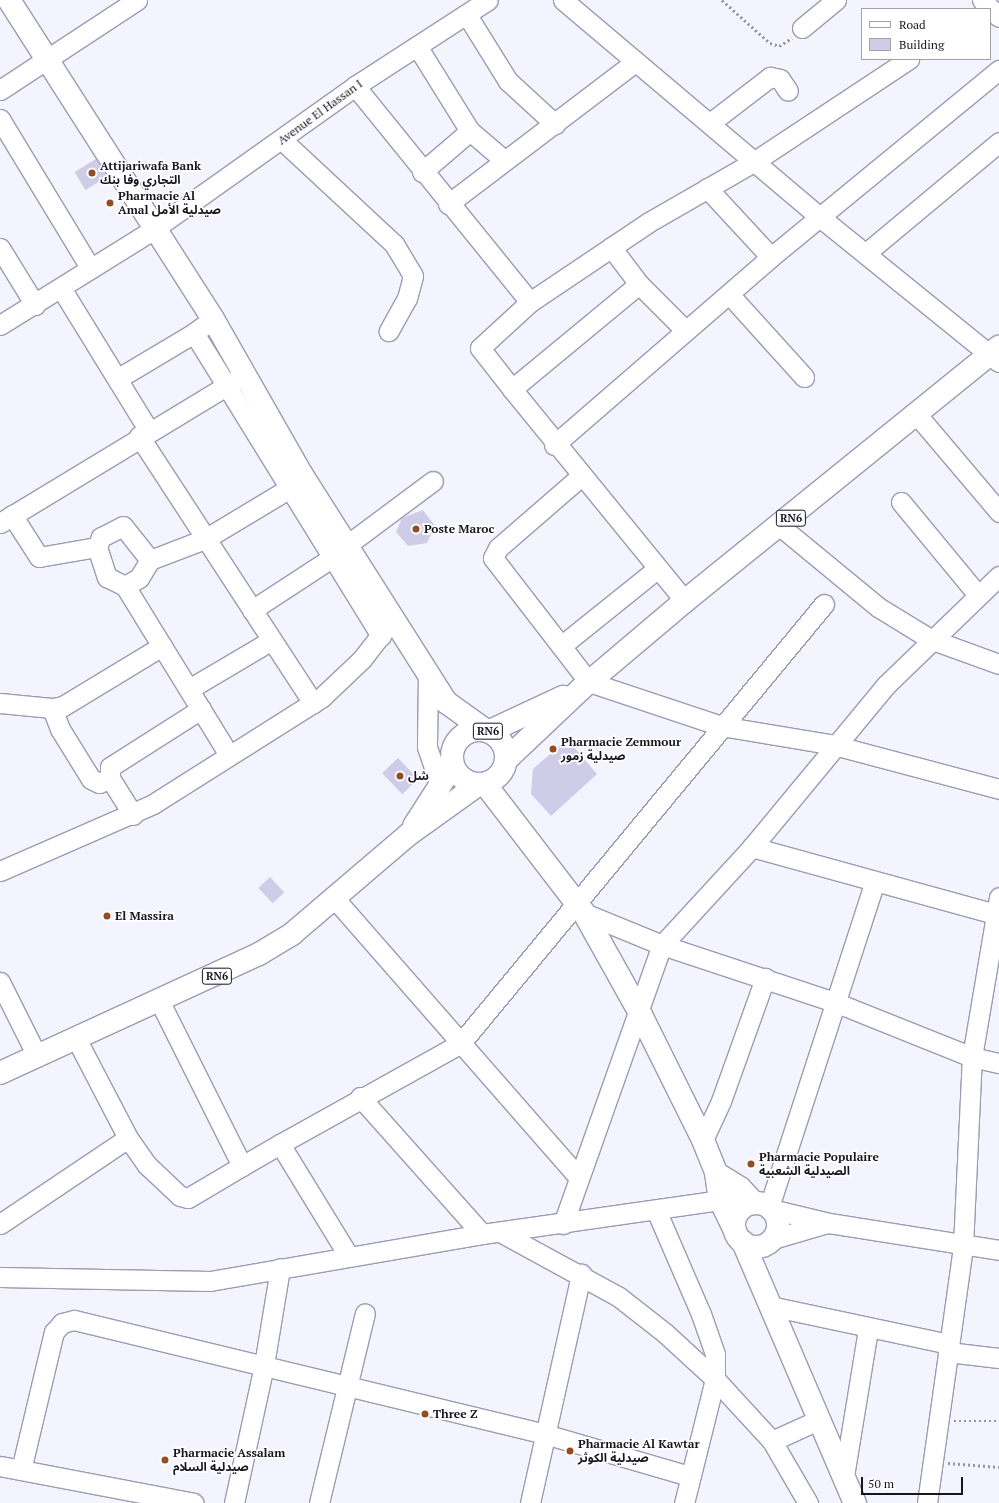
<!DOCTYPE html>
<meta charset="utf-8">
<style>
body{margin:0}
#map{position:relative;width:999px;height:1503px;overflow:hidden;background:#f4f4ff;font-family:"PT Serif","Noto Sans Arabic",serif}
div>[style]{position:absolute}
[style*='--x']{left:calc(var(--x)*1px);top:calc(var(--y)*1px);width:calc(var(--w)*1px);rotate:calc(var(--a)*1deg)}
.building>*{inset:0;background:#cfcce7;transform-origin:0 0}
.path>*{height:2.5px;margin-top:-1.25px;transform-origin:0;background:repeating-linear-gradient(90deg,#9695a0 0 2px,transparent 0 5px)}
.roads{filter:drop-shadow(1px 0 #9d9bb4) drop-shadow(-1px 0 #9d9bb4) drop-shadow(0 1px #9d9bb4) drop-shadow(0 -1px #9d9bb4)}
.minor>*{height:19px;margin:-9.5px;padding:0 9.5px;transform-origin:9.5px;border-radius:9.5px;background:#fff}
.major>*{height:22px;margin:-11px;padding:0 11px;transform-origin:11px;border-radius:11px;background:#fff}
.major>.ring{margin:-11px;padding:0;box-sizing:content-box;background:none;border:22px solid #fff;border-radius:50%}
.dots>*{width:11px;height:11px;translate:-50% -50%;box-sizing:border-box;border:2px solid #fff;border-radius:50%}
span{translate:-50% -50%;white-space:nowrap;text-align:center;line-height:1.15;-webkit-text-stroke:3.5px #fff;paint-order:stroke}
.shield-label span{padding:1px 3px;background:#fff;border:1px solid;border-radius:3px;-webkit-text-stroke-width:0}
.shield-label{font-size:11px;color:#17161f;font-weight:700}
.street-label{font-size:12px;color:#17161f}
.poi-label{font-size:12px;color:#17161f;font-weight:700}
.left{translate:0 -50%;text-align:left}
.legend{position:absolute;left:861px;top:8px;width:130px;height:52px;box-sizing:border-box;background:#fff;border:1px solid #a2a2a5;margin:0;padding:5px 7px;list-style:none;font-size:12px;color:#17161f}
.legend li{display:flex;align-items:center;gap:8px;height:20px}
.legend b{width:20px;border:1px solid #a2a2a5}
.scale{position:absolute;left:861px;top:1477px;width:102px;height:18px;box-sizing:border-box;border:2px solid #17161f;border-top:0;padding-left:5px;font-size:12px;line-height:14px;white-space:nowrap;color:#17161f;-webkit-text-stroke:3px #fff;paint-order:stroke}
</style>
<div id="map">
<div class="building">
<div style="left:96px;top:159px;width:21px;height:25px;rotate:59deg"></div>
<div style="clip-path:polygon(423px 510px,435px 526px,427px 543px,408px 546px,396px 532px,402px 518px)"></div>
<div style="clip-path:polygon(567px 739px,597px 774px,551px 816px,531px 794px,533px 769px)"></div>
<div style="left:398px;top:758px;width:29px;height:22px;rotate:46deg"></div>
<div style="left:270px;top:877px;width:21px;height:16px;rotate:47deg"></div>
</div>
<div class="path">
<div style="--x:722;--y:0;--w:64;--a:41.9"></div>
<div style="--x:770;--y:43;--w:9;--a:18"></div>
<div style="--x:779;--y:46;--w:15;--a:-32"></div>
<div style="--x:954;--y:1421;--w:45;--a:0"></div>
<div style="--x:948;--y:1463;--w:51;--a:4.5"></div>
</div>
<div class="roads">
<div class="minor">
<div style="--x:563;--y:0;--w:338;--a:40.2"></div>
<div style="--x:821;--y:218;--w:229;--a:39"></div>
<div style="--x:982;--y:0;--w:24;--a:45"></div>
<div style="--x:467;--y:15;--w:78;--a:58.2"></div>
<div style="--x:508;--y:81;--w:64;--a:42.5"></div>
<div style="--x:802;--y:28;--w:44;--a:-39.5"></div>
<div style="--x:417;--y:46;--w:100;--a:58.1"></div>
<div style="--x:470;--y:131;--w:45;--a:40.5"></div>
<div style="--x:355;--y:86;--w:278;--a:51"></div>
<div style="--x:0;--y:90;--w:164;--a:-33.3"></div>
<div style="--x:0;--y:119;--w:175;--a:58.8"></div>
<div style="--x:710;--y:123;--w:76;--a:-37.5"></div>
<div style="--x:770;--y:77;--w:10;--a:11"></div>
<div style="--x:780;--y:79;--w:14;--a:56"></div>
<div style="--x:282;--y:140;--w:153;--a:42.9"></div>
<div style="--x:394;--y:244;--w:37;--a:59"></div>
<div style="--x:413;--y:276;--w:23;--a:105"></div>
<div style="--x:407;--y:298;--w:38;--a:119"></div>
<div style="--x:422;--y:172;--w:63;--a:-40.5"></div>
<div style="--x:707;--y:188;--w:94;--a:47.2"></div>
<div style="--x:448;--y:204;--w:235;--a:-37.2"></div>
<div style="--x:611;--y:247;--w:46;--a:52.9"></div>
<div style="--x:639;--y:284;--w:65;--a:45"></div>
<div style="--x:0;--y:248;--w:67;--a:58.4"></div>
<div style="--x:866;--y:253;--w:173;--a:-39.8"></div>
<div style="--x:639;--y:284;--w:165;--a:140.4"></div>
<div style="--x:512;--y:389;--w:274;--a:50.8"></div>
<div style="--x:61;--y:288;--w:168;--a:58.4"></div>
<div style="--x:729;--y:294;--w:112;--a:47.9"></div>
<div style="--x:213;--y:319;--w:24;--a:144"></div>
<div style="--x:194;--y:333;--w:356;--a:58.3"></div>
<div style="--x:0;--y:325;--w:181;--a:-31.9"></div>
<div style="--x:154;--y:229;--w:247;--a:-35.4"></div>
<div style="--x:355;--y:86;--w:158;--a:-32.9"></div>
<div style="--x:117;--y:379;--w:90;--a:-30.9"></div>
<div style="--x:512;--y:389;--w:52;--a:-128"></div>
<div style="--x:480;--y:348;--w:68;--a:-42.6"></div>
<div style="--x:530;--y:302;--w:143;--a:-33.9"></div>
<div style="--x:649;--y:222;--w:122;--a:-29.9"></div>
<div style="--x:755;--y:161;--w:185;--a:-33.5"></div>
<div style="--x:918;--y:416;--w:126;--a:49.8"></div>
<div style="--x:139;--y:436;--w:319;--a:56.9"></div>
<div style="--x:554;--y:445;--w:287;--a:-40.9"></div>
<div style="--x:771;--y:257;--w:295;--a:-39.4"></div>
<div style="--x:580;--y:477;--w:108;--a:139.1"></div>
<div style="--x:498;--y:548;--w:11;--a:117"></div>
<div style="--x:493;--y:558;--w:157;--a:52.3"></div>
<div style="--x:589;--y:682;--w:139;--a:18.4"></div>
<div style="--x:721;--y:726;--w:115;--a:9.5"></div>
<div style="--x:834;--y:745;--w:171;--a:14.9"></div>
<div style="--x:901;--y:502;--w:121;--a:50.4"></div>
<div style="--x:12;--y:515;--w:50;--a:57.3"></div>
<div style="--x:39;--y:557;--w:59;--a:-9.8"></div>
<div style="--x:0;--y:523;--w:278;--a:-31.2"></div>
<div style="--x:781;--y:527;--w:126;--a:39.5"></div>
<div style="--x:878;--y:607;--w:61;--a:31.6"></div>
<div style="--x:930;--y:639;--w:73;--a:19.9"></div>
<div style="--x:347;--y:545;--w:107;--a:-36.7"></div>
<div style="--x:150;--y:560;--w:43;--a:-128.5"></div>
<div style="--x:123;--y:526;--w:25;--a:153"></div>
<div style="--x:101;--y:537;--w:11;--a:112"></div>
<div style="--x:97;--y:547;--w:32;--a:72"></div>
<div style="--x:107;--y:577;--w:20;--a:27"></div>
<div style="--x:125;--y:586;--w:198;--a:58.4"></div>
<div style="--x:125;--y:586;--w:16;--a:-30"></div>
<div style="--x:139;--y:578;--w:21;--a:-59"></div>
<div style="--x:150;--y:560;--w:59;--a:-20.9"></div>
<div style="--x:205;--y:539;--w:99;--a:-31"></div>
<div style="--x:290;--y:488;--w:12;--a:-48"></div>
<div style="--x:252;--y:610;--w:97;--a:-33.2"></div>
<div style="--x:561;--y:646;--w:124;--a:-38.8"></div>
<div style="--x:428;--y:673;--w:74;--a:90.8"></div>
<div style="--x:427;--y:747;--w:40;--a:71.1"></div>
<div style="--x:189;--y:689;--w:96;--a:-30.6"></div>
<div style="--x:0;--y:703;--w:52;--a:5.5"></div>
<div style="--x:52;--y:708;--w:11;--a:-10"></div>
<div style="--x:63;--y:706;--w:116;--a:-31.2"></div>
<div style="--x:52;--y:708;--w:22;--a:69"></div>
<div style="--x:60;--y:729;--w:59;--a:58.2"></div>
<div style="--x:91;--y:779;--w:9;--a:27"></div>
<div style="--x:99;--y:783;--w:12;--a:-24"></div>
<div style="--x:133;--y:815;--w:44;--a:-121.9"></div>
<div style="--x:110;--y:778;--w:11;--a:-90"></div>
<div style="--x:110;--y:767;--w:108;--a:-32.5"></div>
<div style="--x:752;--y:847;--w:256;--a:15.4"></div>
<div style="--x:0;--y:871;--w:167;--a:-23.6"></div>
<div style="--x:153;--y:804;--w:200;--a:-32.3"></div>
<div style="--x:322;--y:697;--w:55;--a:-43.5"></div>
<div style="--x:362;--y:659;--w:51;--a:-52.2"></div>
<div style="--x:335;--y:899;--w:369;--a:48.8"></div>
<div style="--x:584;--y:913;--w:84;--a:22.3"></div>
<div style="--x:662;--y:945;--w:184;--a:18.3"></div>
<div style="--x:837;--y:1003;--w:145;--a:21.8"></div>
<div style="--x:972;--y:1057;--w:28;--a:13"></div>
<div style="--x:0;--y:982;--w:83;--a:63.4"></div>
<div style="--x:360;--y:1097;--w:183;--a:48.3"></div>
<div style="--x:128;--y:1138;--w:33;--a:55"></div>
<div style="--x:147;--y:1165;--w:45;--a:43.2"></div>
<div style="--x:180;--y:1196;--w:8;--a:14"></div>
<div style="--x:188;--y:1198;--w:63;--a:-30.7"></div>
<div style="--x:242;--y:1166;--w:183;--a:-116.6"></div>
<div style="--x:703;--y:1140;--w:43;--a:-65.2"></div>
<div style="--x:721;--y:1101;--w:131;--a:-70.3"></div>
<div style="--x:280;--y:1144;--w:206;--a:-29.1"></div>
<div style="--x:460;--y:1044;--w:571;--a:-50.4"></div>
<div style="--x:242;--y:1166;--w:44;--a:-30.1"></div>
<div style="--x:280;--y:1144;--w:130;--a:58.5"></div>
<div style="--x:769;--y:1207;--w:341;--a:-72"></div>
<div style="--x:771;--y:1209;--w:60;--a:13.6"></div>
<div style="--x:829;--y:1223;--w:172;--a:9"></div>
<div style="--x:656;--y:1210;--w:113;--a:66.6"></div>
<div style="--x:701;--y:1314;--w:42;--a:70.7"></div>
<div style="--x:715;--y:1354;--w:25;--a:90"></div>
<div style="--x:715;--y:1379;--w:128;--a:104"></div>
<div style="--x:0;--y:1224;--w:154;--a:-33.9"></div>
<div style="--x:128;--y:1138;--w:113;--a:-117.5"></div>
<div style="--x:563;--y:1224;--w:296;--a:-70.5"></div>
<div style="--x:662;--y:945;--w:133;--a:-47.4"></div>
<div style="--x:752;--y:847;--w:210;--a:-50.4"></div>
<div style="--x:886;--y:685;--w:157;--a:-44"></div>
<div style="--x:500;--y:1232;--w:136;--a:28.6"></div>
<div style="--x:619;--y:1297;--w:58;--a:38"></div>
<div style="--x:665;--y:1333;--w:68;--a:42.6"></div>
<div style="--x:715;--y:1379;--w:84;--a:47.4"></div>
<div style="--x:772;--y:1441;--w:72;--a:59.9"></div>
<div style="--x:773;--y:1239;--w:56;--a:-16.5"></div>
<div style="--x:0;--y:1277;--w:210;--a:1.1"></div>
<div style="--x:210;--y:1281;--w:276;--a:-9.8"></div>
<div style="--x:482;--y:1234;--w:240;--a:-8.1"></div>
<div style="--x:720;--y:1200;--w:14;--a:-30"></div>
<div style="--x:770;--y:1306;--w:183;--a:12"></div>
<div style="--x:948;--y:1352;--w:51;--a:6.7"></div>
<div style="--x:772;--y:1441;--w:51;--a:-24.5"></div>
<div style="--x:0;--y:1466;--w:197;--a:10.8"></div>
<div style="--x:21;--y:1470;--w:142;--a:-76.6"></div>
<div style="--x:54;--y:1332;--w:12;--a:-48"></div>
<div style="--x:62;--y:1323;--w:12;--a:-14"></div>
<div style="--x:74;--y:1320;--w:485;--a:13.6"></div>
<div style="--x:545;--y:1434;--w:151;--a:16.2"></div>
<div style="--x:844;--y:1476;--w:149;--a:-80.7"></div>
<div style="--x:234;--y:1503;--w:141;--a:-77.7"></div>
<div style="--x:264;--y:1365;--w:98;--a:-80.6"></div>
<div style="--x:319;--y:1503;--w:195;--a:-76.4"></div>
<div style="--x:530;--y:1503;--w:235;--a:-77.4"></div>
<div style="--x:927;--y:1503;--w:260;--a:-82"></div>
<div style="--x:963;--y:1246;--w:189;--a:-87.3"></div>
<div style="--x:972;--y:1057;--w:162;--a:-80.4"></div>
</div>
<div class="major">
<div style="--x:9;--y:0;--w:379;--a:57.4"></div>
<div style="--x:213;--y:319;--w:180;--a:60.3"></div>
<div style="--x:302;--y:475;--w:269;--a:57.6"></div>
<div style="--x:446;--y:702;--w:48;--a:35.7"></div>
<div class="ring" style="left:452px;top:730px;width:32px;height:32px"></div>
<div style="--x:490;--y:731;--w:81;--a:-25"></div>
<div style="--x:507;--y:759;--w:103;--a:-43.4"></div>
<div style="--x:582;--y:688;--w:135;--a:-40.2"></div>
<div style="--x:685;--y:601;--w:404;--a:-39"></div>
<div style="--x:485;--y:784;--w:163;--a:52.5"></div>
<div style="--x:584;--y:913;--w:115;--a:60.8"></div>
<div style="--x:640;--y:1013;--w:142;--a:63.6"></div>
<div style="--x:703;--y:1140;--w:35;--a:68"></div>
<div style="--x:716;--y:1173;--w:27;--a:82"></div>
<div style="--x:720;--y:1200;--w:37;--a:64"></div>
<div style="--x:414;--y:826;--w:72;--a:-57.4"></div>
<div style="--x:0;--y:1073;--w:285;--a:-24.7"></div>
<div style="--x:259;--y:954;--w:39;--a:-31"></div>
<div style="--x:292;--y:934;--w:153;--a:-40.5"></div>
<div style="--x:408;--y:835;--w:87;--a:-35.7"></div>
<div style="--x:716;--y:1173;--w:28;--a:32"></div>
<div style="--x:740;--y:1188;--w:21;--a:47"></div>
<div class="ring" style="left:734px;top:1203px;width:22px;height:22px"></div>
<div style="--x:743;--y:1242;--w:284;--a:66.8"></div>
</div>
</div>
<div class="dots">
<div style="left:92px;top:173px;background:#924e22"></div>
<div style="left:110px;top:203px;background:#924e22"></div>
<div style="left:416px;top:529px;background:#924e22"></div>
<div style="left:553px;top:749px;background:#924e22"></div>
<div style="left:400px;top:776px;background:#924e22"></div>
<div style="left:107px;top:916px;background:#924e22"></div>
<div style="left:751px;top:1164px;background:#924e22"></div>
<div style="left:425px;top:1414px;background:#924e22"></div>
<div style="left:570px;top:1451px;background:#924e22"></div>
<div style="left:165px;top:1460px;background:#924e22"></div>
</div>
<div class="shield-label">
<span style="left:791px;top:518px">RN6</span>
<span style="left:488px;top:731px">RN6</span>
<span style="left:217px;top:976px">RN6</span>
</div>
<div class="street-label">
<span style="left:320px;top:112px;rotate:-36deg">Avenue El Hassan I</span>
</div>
<div class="poi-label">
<span class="left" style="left:100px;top:173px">Attijariwafa Bank<br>التجاري وفا بنك</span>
<span class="left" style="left:118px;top:203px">Pharmacie Al<br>Amal صيدلية الأمل</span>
<span class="left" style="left:424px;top:529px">Poste Maroc</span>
<span class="left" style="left:561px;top:749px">Pharmacie Zemmour<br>صيدلية زمور</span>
<span class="left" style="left:408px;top:776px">شل</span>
<span class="left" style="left:115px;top:916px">El Massira</span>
<span class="left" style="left:759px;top:1164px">Pharmacie Populaire<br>الصيدلية الشعبية</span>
<span class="left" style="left:433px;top:1414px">Three Z</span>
<span class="left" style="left:578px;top:1451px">Pharmacie Al Kawtar<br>صيدلية الكوثر</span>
<span class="left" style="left:173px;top:1460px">Pharmacie Assalam<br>صيدلية السلام</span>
</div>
<ul class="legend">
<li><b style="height:5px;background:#fff"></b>Road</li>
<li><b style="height:11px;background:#cfcce7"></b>Building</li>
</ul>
<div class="scale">50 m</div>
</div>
